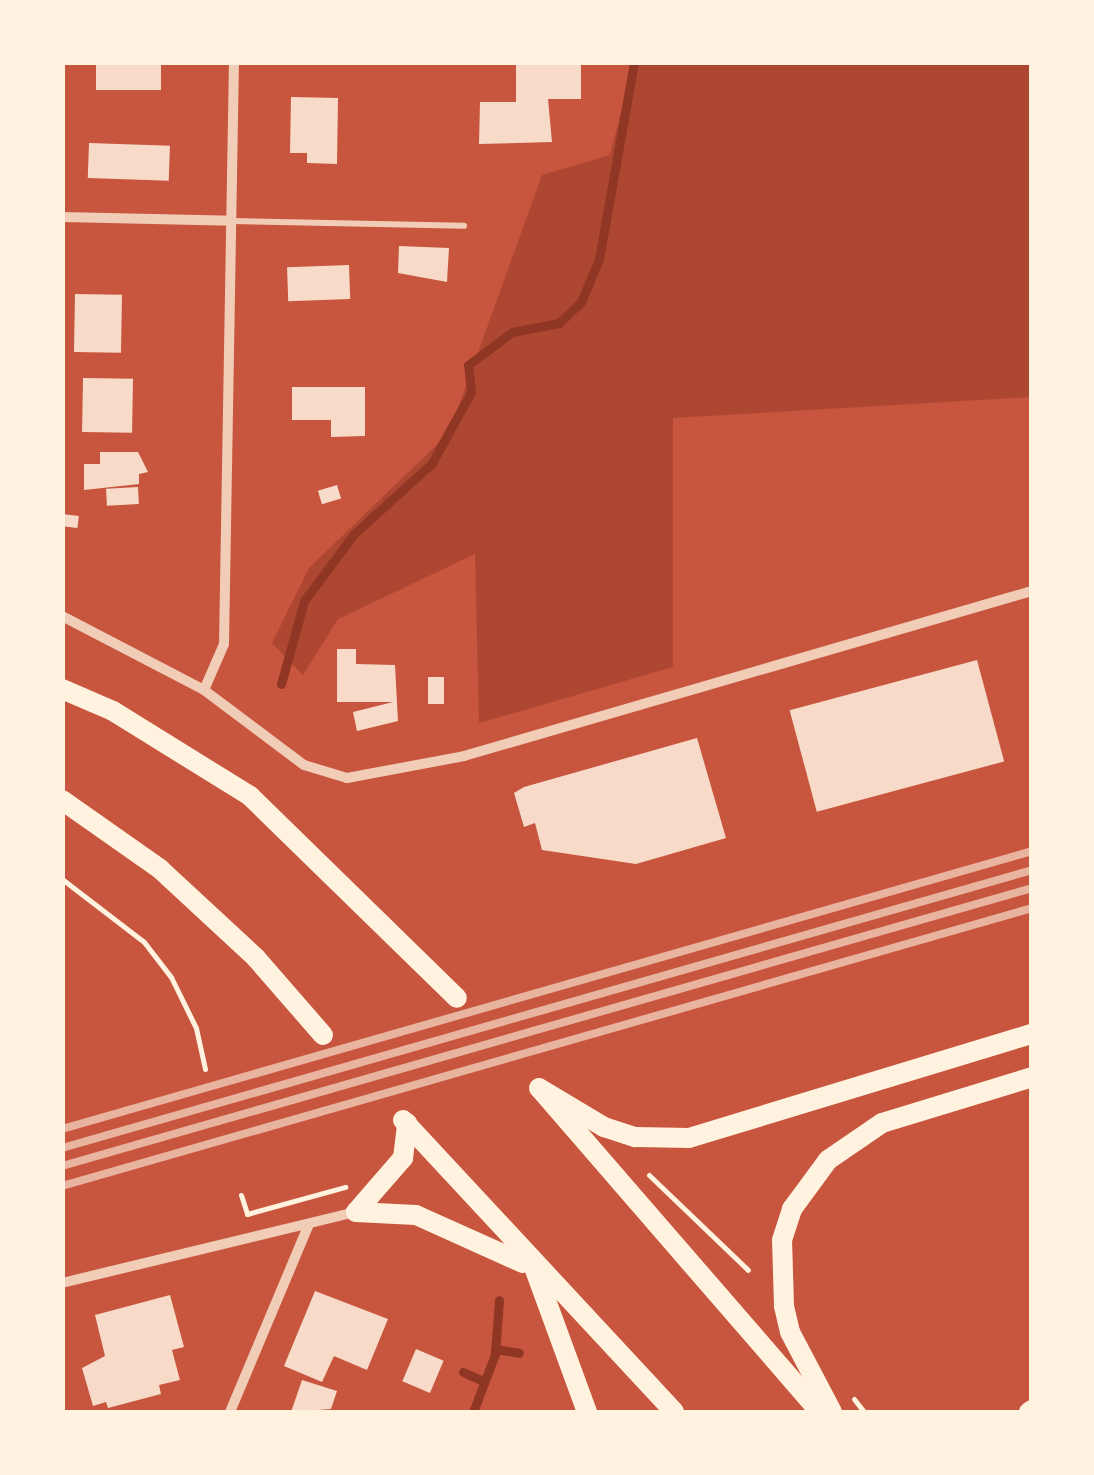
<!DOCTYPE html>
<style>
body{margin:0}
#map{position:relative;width:1094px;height:1475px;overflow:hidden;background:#c8553d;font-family:"Space Grotesk",sans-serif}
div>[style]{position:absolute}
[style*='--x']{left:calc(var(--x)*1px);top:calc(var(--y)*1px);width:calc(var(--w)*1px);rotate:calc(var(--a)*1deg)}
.green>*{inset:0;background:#ae4732}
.stream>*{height:9px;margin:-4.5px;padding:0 4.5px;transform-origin:4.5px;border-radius:4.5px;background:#8f3625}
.building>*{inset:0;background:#f7dbc8;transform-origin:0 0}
.path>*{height:5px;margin:-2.5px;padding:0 2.5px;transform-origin:2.5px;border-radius:2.5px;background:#fff3e0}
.service>*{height:6px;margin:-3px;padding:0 3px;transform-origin:3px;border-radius:3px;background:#f1ccb7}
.minor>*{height:10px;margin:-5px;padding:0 5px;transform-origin:5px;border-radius:5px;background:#f1ccb7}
.secondary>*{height:20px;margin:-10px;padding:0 10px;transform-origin:10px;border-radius:10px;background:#fff3e0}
.primary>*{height:20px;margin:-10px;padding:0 10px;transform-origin:10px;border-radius:10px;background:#fff3e0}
.rail>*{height:8px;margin:-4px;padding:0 4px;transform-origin:4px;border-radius:4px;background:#e9b49f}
span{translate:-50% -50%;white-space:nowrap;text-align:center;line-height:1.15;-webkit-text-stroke:8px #fff3e0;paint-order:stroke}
.frame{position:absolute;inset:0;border:65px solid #fff3e0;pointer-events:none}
</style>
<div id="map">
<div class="green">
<div style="clip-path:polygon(634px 62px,1031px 63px,1031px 397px,673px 418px,673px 667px,479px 723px,475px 554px,338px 619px,303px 675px,272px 643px,309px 568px,449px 433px,542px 175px,610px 155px)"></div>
</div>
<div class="stream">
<div style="--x:281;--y:684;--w:86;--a:-74.5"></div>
<div style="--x:304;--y:601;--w:84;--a:-53.3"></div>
<div style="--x:354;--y:534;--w:105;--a:-42.3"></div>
<div style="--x:432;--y:463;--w:81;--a:-61.2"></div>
<div style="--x:471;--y:392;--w:27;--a:-96"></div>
<div style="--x:468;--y:365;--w:55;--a:-36.9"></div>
<div style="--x:512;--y:332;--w:48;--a:-10.8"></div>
<div style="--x:559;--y:323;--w:30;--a:-44"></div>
<div style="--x:581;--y:302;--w:47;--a:-67.3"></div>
<div style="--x:599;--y:259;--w:200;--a:-79.9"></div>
<div style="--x:495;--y:1349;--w:24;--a:9"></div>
<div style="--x:463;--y:1372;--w:22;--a:24"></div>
<div style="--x:473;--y:1412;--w:62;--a:-69.2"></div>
<div style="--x:495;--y:1354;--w:54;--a:-85.8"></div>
</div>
<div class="building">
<div style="left:96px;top:62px;width:65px;height:28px"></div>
<div style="clip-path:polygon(516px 62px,581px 62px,581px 99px,548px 99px,552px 142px,479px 144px,480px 102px,516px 102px)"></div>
<div style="clip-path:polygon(291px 97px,338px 98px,337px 164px,307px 163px,307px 153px,290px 153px)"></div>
<div style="left:89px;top:143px;width:81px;height:35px;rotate:2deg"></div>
<div style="clip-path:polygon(399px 246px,449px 248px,447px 282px,398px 273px)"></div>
<div style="left:349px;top:265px;width:34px;height:62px;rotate:88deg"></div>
<div style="left:75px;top:294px;width:47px;height:58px;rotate:1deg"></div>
<div style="left:83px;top:378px;width:50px;height:54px;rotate:1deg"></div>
<div style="clip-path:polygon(292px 387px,365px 387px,365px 436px,331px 437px,331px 420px,292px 420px)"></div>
<div style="clip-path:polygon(100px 452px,138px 452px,148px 472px,139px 474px,139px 484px,84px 490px,84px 464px,100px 464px)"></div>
<div style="left:337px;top:485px;width:14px;height:20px;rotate:73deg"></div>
<div style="left:138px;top:487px;width:17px;height:32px;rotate:87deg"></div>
<div style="left:62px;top:514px;width:17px;height:12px;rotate:7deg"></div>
<div style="clip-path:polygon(337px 649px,356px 649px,356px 664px,395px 665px,398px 721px,357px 731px,353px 712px,393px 702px,337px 702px)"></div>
<div style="left:977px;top:660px;width:105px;height:194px;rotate:75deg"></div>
<div style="left:428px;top:677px;width:16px;height:27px"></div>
<div style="clip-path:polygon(697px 738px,726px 838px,636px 864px,542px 850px,535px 823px,524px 827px,514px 793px,524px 787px)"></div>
<div style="clip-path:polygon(315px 1291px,388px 1319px,367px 1370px,334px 1356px,322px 1382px,284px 1366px)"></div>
<div style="clip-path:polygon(170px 1295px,184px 1347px,172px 1350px,180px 1380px,159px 1385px,161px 1394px,108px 1408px,106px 1402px,93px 1406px,82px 1368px,105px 1356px,95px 1315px)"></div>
<div style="left:416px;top:1349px;width:30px;height:35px;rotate:23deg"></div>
<div style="clip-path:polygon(302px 1380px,337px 1391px,331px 1409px,291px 1412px)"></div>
</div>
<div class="path">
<div style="--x:62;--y:879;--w:103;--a:37.5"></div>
<div style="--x:144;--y:942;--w:44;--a:52.4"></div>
<div style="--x:171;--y:977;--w:57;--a:63.9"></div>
<div style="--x:196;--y:1028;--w:42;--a:77.6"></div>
<div style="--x:649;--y:1175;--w:137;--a:43.8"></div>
<div style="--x:241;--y:1195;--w:20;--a:72"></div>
<div style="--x:247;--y:1214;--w:102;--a:-15.4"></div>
<div style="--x:854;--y:1399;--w:16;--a:52"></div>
</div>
<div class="service">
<div style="--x:232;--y:221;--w:232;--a:1.2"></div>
</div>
<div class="minor">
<div style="--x:62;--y:217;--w:170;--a:1.3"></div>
<div style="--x:62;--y:616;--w:160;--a:27.5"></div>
<div style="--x:204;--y:690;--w:125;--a:36.9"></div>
<div style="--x:304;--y:765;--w:45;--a:16.8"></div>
<div style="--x:347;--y:778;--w:119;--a:-10.6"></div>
<div style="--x:464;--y:756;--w:591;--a:-16.2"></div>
<div style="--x:204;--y:690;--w:50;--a:-66.5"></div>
<div style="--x:224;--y:644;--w:582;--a:-89.02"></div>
<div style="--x:62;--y:1283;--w:302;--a:-13.6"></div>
<div style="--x:230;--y:1412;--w:202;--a:-67.2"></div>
</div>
<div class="secondary">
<div style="--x:62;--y:689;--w:56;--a:23.3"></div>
<div style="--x:113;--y:711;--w:161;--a:31.8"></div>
<div style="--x:250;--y:796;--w:289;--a:44.3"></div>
<div style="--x:62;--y:800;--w:120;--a:35.1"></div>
<div style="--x:160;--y:869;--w:131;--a:42.8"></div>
<div style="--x:256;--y:958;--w:102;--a:49"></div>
<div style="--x:540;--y:1089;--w:427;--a:49.1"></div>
<div style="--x:403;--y:1120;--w:398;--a:47.1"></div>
<div style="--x:356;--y:1212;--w:60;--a:2.9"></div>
<div style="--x:416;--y:1215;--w:117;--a:24.2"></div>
<div style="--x:356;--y:1212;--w:72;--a:-49"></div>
<div style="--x:403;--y:1158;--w:35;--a:-83"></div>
</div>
<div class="primary">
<div style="--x:539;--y:1088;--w:76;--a:31"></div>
<div style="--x:604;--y:1127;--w:33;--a:18"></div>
<div style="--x:635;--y:1137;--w:54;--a:1.1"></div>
<div style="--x:689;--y:1138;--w:358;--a:-16.9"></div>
<div style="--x:535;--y:1270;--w:151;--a:69.9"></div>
<div style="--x:832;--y:1412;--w:90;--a:-117.7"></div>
<div style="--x:790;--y:1332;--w:27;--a:-103"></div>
<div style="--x:784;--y:1306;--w:66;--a:-91.7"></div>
<div style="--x:782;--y:1240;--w:33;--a:-72"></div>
<div style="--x:792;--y:1209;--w:61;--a:-53.7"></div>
<div style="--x:828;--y:1160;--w:65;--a:-34.4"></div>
<div style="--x:882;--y:1123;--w:157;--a:-17"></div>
<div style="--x:1029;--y:1412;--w:4;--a:-34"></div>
</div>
<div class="rail">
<div style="--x:62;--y:1129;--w:1009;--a:-15.99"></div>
<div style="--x:62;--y:1148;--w:1009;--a:-15.99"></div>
<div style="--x:62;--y:1166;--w:1009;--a:-15.99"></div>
<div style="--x:62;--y:1186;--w:1009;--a:-15.99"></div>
</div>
<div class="frame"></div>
</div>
